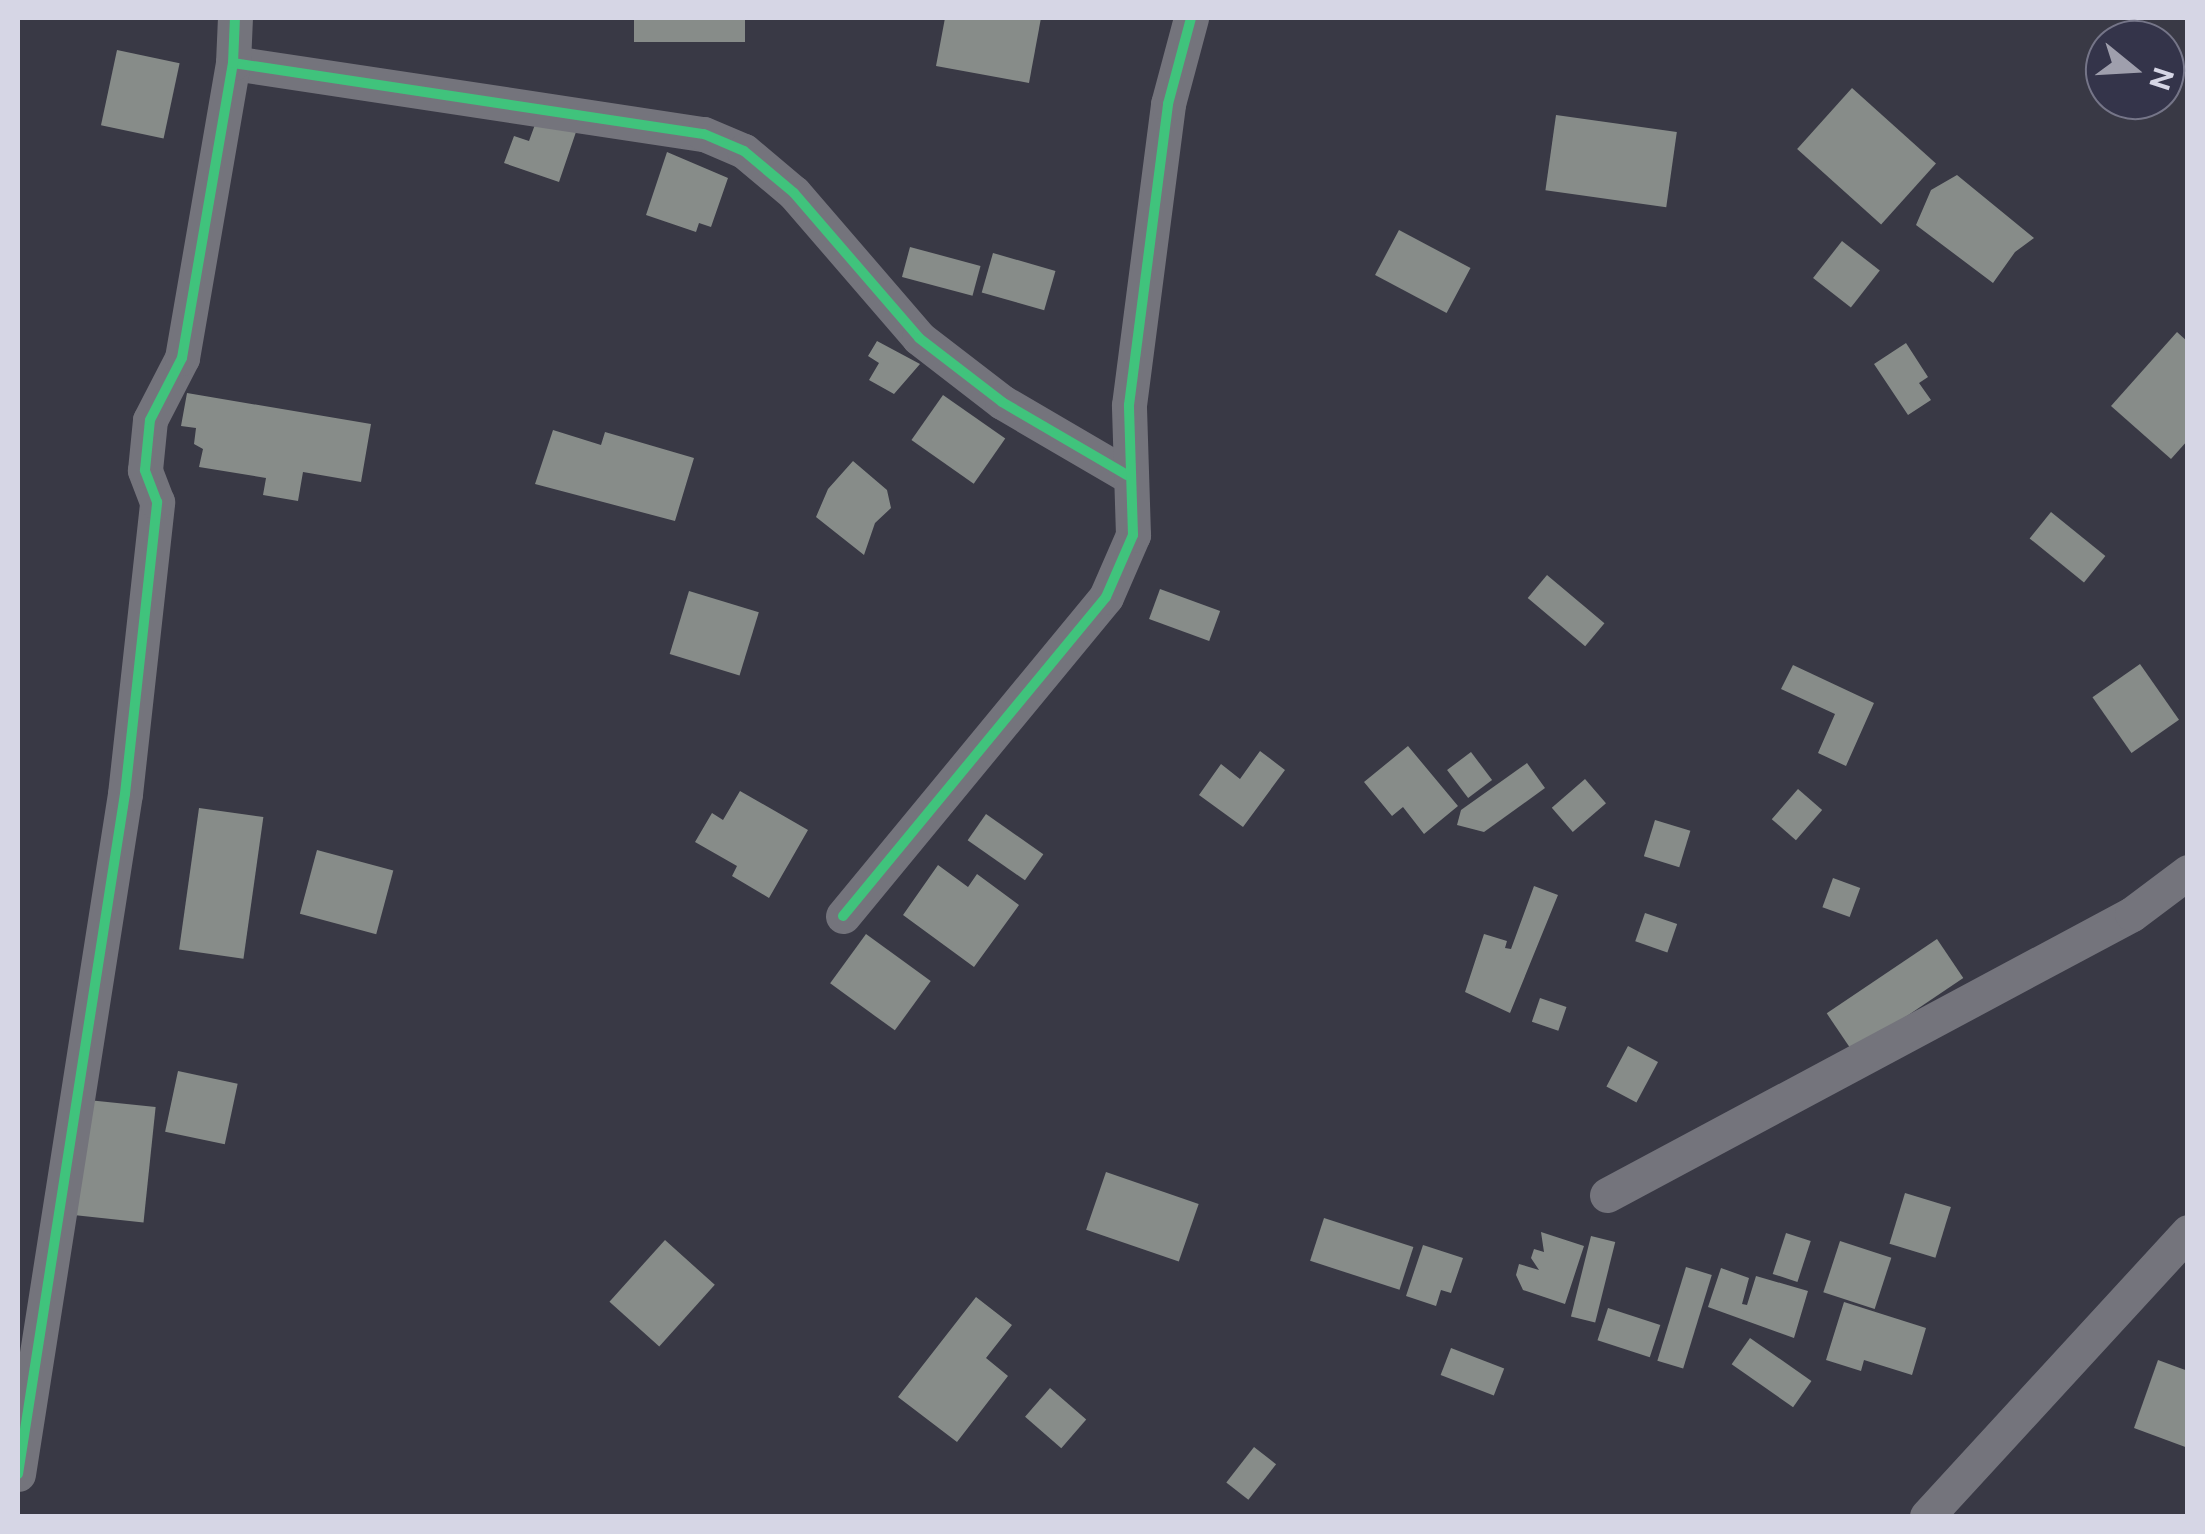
<!DOCTYPE html>
<style>
body{margin:0}
#map{position:relative;width:2205px;height:1534px;overflow:hidden;background:#393945;font-family:"Public Sans",sans-serif}
div>[style]{position:absolute}
[style*='--x']{left:calc(var(--x)*1px);top:calc(var(--y)*1px);width:calc(var(--w)*1px);rotate:calc(var(--a)*1deg)}
.building>*{inset:0;background:#878c89;transform-origin:0 0}
.minor>*{height:35px;margin:-17.5px;padding:0 17.5px;transform-origin:17.5px;border-radius:17.5px;background:#74747c}
.cycleway>*{height:10px;margin:-5px;padding:0 5px;transform-origin:5px;border-radius:5px;background:#40c37c}
span{translate:-50% -50%;white-space:nowrap;text-align:center;line-height:1.15;-webkit-text-stroke:10px #34344a;paint-order:stroke}
.frame{position:absolute;inset:0;border:20px solid #d6d6e5;pointer-events:none}
.north{position:absolute;left:2085px;top:20px;width:100px;height:100px;box-sizing:border-box;background:#34344a;border:2px solid #757588;border-radius:50%;rotate:108deg;font-size:28px;font-weight:700;line-height:40px;text-align:center;color:#d6d6e5}
.north::after{content:'';display:block;margin:auto;width:35px;height:45px;background:#9f9fad;clip-path:polygon(50% 0,100% 100%,50% 72%,0 100%)}
</style>
<div id="map">
<div class="building">
<div style="left:634px;top:18px;width:111px;height:24px"></div>
<div style="clip-path:polygon(945px 18px,1041px 18px,1029px 83px,936px 66px)"></div>
<div style="left:117px;top:50px;width:64px;height:77px;rotate:12deg"></div>
<div style="left:1852px;top:88px;width:113px;height:82px;rotate:42deg"></div>
<div style="left:1556px;top:115px;width:122px;height:76px;rotate:8deg"></div>
<div style="clip-path:polygon(537px 119px,576px 132px,559px 182px,504px 163px,514px 136px,529px 141px)"></div>
<div style="clip-path:polygon(667px 152px,728px 178px,711px 227px,699px 223px,696px 232px,646px 215px)"></div>
<div style="clip-path:polygon(1957px 175px,2034px 238px,2015px 252px,1993px 283px,1916px 225px,1931px 190px)"></div>
<div style="left:1399px;top:230px;width:81px;height:51px;rotate:28deg"></div>
<div style="left:1842px;top:241px;width:48px;height:47px;rotate:38deg"></div>
<div style="left:910px;top:247px;width:73px;height:31px;rotate:15deg"></div>
<div style="left:993px;top:253px;width:65px;height:41px;rotate:16deg"></div>
<div style="clip-path:polygon(2177px 332px,2188px 342px,2188px 440px,2171px 459px,2111px 406px)"></div>
<div style="clip-path:polygon(877px 341px,920px 364px,894px 394px,869px 380px,879px 363px,868px 356px)"></div>
<div style="clip-path:polygon(1906px 343px,1928px 377px,1919px 383px,1931px 400px,1908px 415px,1874px 364px)"></div>
<div style="clip-path:polygon(187px 393px,371px 424px,361px 482px,303px 472px,298px 501px,263px 495px,266px 478px,199px 467px,203px 449px,194px 444px,196px 428px,181px 426px)"></div>
<div style="left:943px;top:395px;width:76px;height:55px;rotate:35deg"></div>
<div style="clip-path:polygon(553px 430px,601px 445px,605px 432px,694px 458px,675px 521px,535px 484px)"></div>
<div style="clip-path:polygon(853px 461px,887px 490px,891px 508px,875px 523px,864px 555px,816px 517px,828px 489px)"></div>
<div style="left:2051px;top:512px;width:70px;height:34px;rotate:39deg"></div>
<div style="left:1547px;top:575px;width:75px;height:30px;rotate:40deg"></div>
<div style="left:1160px;top:589px;width:64px;height:32px;rotate:20deg"></div>
<div style="left:689px;top:591px;width:73px;height:66px;rotate:17deg"></div>
<div style="left:2140px;top:664px;width:68px;height:58px;rotate:55deg"></div>
<div style="clip-path:polygon(1793px 665px,1874px 703px,1846px 766px,1818px 753px,1835px 714px,1781px 689px)"></div>
<div style="clip-path:polygon(1408px 746px,1458px 806px,1424px 834px,1403px 807px,1392px 816px,1364px 782px)"></div>
<div style="clip-path:polygon(1260px 751px,1285px 770px,1243px 827px,1199px 795px,1221px 764px,1240px 779px)"></div>
<div style="left:1471px;top:752px;width:35px;height:30px;rotate:53deg"></div>
<div style="clip-path:polygon(1527px 763px,1545px 788px,1484px 832px,1457px 825px,1461px 810px)"></div>
<div style="left:1585px;top:779px;width:32px;height:44px;rotate:49deg"></div>
<div style="left:1798px;top:789px;width:32px;height:40px;rotate:41deg"></div>
<div style="clip-path:polygon(740px 791px,808px 830px,769px 898px,732px 876px,737px 866px,695px 842px,712px 813px,723px 820px)"></div>
<div style="left:199px;top:808px;width:65px;height:143px;rotate:8deg"></div>
<div style="left:986px;top:814px;width:70px;height:32px;rotate:35deg"></div>
<div style="left:1655px;top:820px;width:37px;height:38px;rotate:17deg"></div>
<div style="left:317px;top:850px;width:79px;height:66px;rotate:15deg"></div>
<div style="clip-path:polygon(938px 865px,968px 887px,977px 874px,1019px 905px,974px 967px,903px 915px)"></div>
<div style="left:1833px;top:878px;width:29px;height:31px;rotate:20deg"></div>
<div style="clip-path:polygon(1534px 886px,1558px 895px,1510px 1013px,1465px 992px,1484px 934px,1507px 941px,1505px 948px,1511px 949px)"></div>
<div style="left:1645px;top:913px;width:34px;height:30px;rotate:19deg"></div>
<div style="left:866px;top:934px;width:80px;height:61px;rotate:36deg"></div>
<div style="left:1937px;top:939px;width:47px;height:133px;rotate:56deg"></div>
<div style="left:1540px;top:998px;width:28px;height:25px;rotate:19deg"></div>
<div style="left:1628px;top:1046px;width:34px;height:46px;rotate:28deg"></div>
<div style="left:178px;top:1071px;width:61px;height:62px;rotate:12deg"></div>
<div style="left:88px;top:1100px;width:68px;height:116px;rotate:6deg"></div>
<div style="left:1106px;top:1172px;width:98px;height:61px;rotate:19deg"></div>
<div style="left:1905px;top:1193px;width:48px;height:53px;rotate:17deg"></div>
<div style="left:1324px;top:1218px;width:94px;height:45px;rotate:18deg"></div>
<div style="clip-path:polygon(1541px 1232px,1584px 1246px,1565px 1304px,1523px 1290px,1516px 1275px,1519px 1264px,1539px 1270px,1531px 1258px,1534px 1249px,1544px 1252px)"></div>
<div style="left:1786px;top:1233px;width:26px;height:43px;rotate:18deg"></div>
<div style="left:1591px;top:1236px;width:25px;height:83px;rotate:14deg"></div>
<div style="left:665px;top:1240px;width:67px;height:83px;rotate:42deg"></div>
<div style="left:1840px;top:1241px;width:54px;height:54px;rotate:18deg"></div>
<div style="clip-path:polygon(1423px 1245px,1463px 1258px,1451px 1293px,1441px 1290px,1436px 1306px,1406px 1296px)"></div>
<div style="left:1686px;top:1267px;width:27px;height:98px;rotate:17deg"></div>
<div style="clip-path:polygon(1721px 1268px,1749px 1278px,1742px 1304px,1747px 1305px,1756px 1276px,1808px 1291px,1794px 1338px,1708px 1307px)"></div>
<div style="clip-path:polygon(976px 1297px,1012px 1325px,986px 1358px,1008px 1376px,957px 1442px,898px 1397px)"></div>
<div style="clip-path:polygon(1844px 1302px,1926px 1328px,1912px 1375px,1864px 1360px,1861px 1371px,1826px 1360px)"></div>
<div style="left:1608px;top:1308px;width:55px;height:34px;rotate:18deg"></div>
<div style="left:1750px;top:1338px;width:75px;height:32px;rotate:35deg"></div>
<div style="left:1451px;top:1348px;width:57px;height:29px;rotate:21deg"></div>
<div style="clip-path:polygon(2158px 1360px,2188px 1371px,2188px 1448px,2134px 1428px)"></div>
<div style="left:1050px;top:1388px;width:48px;height:38px;rotate:41deg"></div>
<div style="left:1254px;top:1447px;width:28px;height:45px;rotate:38deg"></div>
</div>
<div class="minor">
<div style="--x:233;--y:63;--w:476;--a:8.6"></div>
<div style="--x:704;--y:134;--w:43;--a:23"></div>
<div style="--x:744;--y:151;--w:65;--a:40"></div>
<div style="--x:794;--y:193;--w:191;--a:49.2"></div>
<div style="--x:919;--y:338;--w:105;--a:37.6"></div>
<div style="--x:1002;--y:402;--w:145;--a:30.3"></div>
<div style="--x:843;--y:916;--w:413;--a:-50.5"></div>
<div style="--x:1106;--y:597;--w:68;--a:-66.5"></div>
<div style="--x:1133;--y:535;--w:130;--a:-91.8"></div>
<div style="--x:1129;--y:405;--w:304;--a:-82.6"></div>
<div style="--x:1168;--y:104;--w:89;--a:-75"></div>
<div style="--x:1607;--y:1195;--w:595;--a:-28.16"></div>
<div style="--x:2132;--y:914;--w:70;--a:-36.9"></div>
<div style="--x:18;--y:1474;--w:688;--a:-81.06"></div>
<div style="--x:125;--y:794;--w:294;--a:-83.7"></div>
<div style="--x:157;--y:502;--w:34;--a:-111"></div>
<div style="--x:145;--y:470;--w:50;--a:-84.3"></div>
<div style="--x:150;--y:420;--w:70;--a:-62.7"></div>
<div style="--x:182;--y:358;--w:299;--a:-80.2"></div>
<div style="--x:233;--y:63;--w:45;--a:-87.5"></div>
<div style="--x:1927;--y:1516;--w:386;--a:-47.4"></div>
</div>
<div class="cycleway">
<div style="--x:233;--y:63;--w:476;--a:8.6"></div>
<div style="--x:704;--y:134;--w:43;--a:23"></div>
<div style="--x:744;--y:151;--w:65;--a:40"></div>
<div style="--x:794;--y:193;--w:191;--a:49.2"></div>
<div style="--x:919;--y:338;--w:105;--a:37.6"></div>
<div style="--x:1002;--y:402;--w:145;--a:30.3"></div>
<div style="--x:843;--y:916;--w:413;--a:-50.5"></div>
<div style="--x:1106;--y:597;--w:68;--a:-66.5"></div>
<div style="--x:1133;--y:535;--w:130;--a:-91.8"></div>
<div style="--x:1129;--y:405;--w:304;--a:-82.6"></div>
<div style="--x:1168;--y:104;--w:89;--a:-75"></div>
<div style="--x:18;--y:1474;--w:688;--a:-81.06"></div>
<div style="--x:125;--y:794;--w:294;--a:-83.7"></div>
<div style="--x:157;--y:502;--w:34;--a:-111"></div>
<div style="--x:145;--y:470;--w:50;--a:-84.3"></div>
<div style="--x:150;--y:420;--w:70;--a:-62.7"></div>
<div style="--x:182;--y:358;--w:299;--a:-80.2"></div>
<div style="--x:233;--y:63;--w:45;--a:-87.5"></div>
</div>
<div class="frame"></div>
<div class="north">N</div>
</div>
